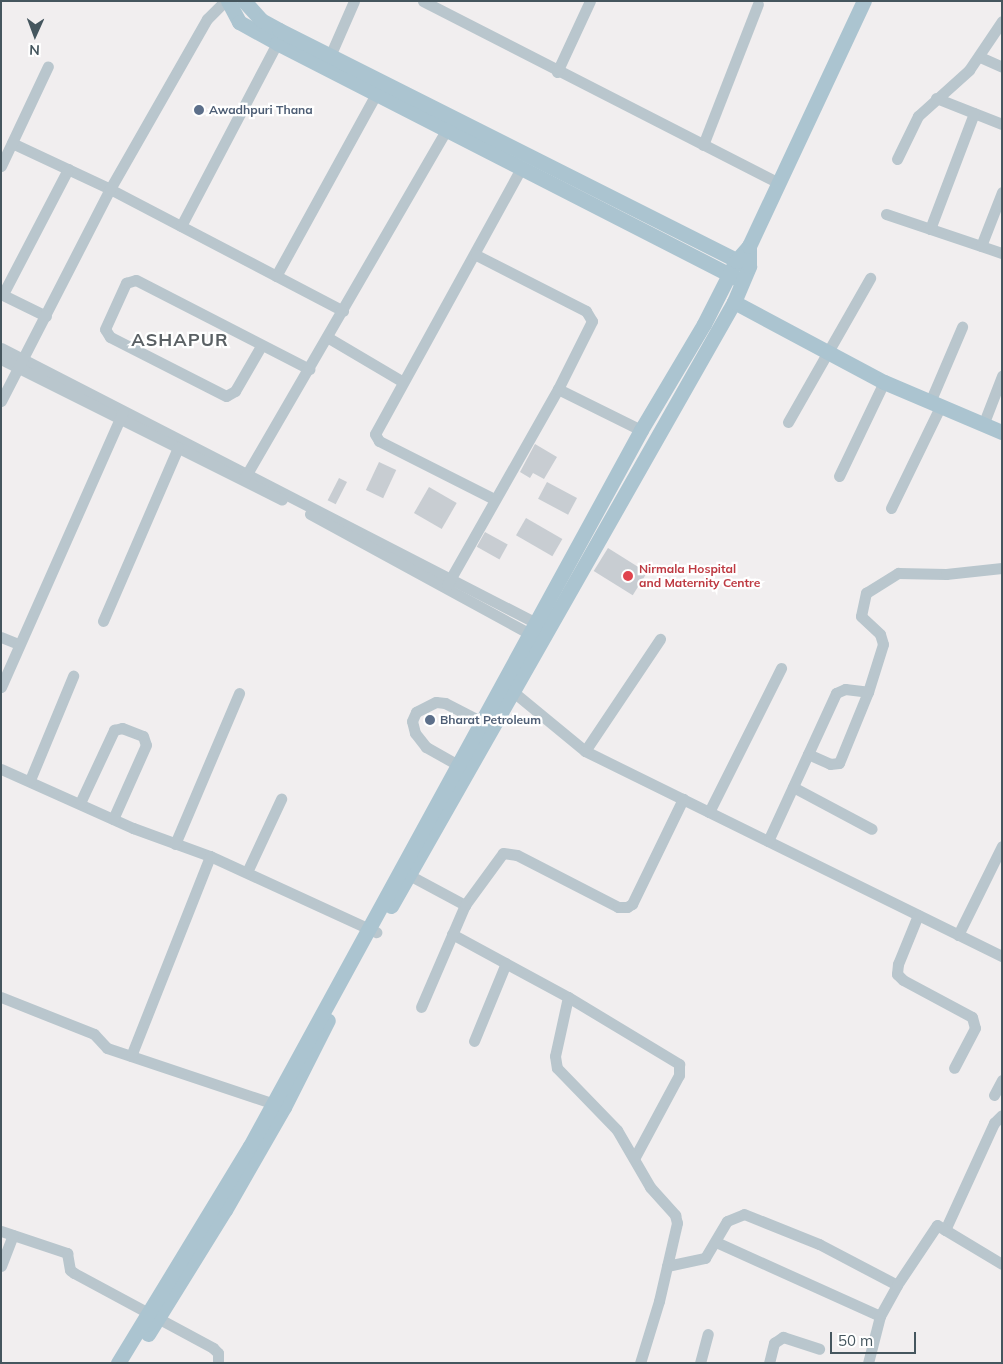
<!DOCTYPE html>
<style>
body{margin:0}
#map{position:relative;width:1003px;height:1364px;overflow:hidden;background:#f1eeef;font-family:Mulish,sans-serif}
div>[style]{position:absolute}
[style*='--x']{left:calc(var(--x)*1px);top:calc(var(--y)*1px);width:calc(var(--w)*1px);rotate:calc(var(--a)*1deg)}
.building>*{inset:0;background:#c8cdd2;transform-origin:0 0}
.minor>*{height:11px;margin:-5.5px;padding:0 5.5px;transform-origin:5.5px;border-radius:5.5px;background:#b9c6cd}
.major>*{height:15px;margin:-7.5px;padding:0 7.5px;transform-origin:7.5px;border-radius:7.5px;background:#abc4d0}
.dots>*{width:14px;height:14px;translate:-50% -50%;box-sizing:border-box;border:2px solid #fff;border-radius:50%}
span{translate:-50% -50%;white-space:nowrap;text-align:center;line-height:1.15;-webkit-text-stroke:4.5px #fff;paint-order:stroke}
.service-label{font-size:12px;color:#4e5e75;font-weight:700}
.left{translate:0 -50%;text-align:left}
.health-label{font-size:12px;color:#be3a42;font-weight:700}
.district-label{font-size:18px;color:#5a6064;font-weight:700;letter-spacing:1px}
.frame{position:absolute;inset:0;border:2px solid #45565e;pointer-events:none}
.north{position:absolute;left:10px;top:10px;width:50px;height:50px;-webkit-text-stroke:4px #fff;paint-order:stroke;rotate:182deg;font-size:14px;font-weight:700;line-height:20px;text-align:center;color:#45565e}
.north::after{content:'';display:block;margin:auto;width:18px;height:22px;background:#45565e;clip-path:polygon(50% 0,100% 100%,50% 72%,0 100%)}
.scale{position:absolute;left:830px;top:1332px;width:86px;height:22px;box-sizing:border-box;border:2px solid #45565e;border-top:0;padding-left:6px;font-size:15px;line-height:18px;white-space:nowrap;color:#45565e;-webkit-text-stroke:4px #fff;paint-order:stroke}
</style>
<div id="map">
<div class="building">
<div style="clip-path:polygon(535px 444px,557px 457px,544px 479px,533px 473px,530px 478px,520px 472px)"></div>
<div style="left:379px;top:462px;width:19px;height:31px;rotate:25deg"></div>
<div style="left:339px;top:478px;width:9px;height:25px;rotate:27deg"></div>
<div style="left:547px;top:482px;width:34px;height:19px;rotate:28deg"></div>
<div style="left:429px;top:487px;width:32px;height:30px;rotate:30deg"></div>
<div style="left:526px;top:518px;width:42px;height:20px;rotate:30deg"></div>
<div style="left:485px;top:532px;width:26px;height:17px;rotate:29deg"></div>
<div style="left:608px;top:548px;width:46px;height:27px;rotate:32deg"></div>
</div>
<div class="minor">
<div style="--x:423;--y:1;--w:400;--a:27.1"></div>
<div style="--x:330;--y:56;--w:60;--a:-66.4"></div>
<div style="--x:980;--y:57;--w:24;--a:24"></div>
<div style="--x:557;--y:72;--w:78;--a:-65.1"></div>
<div style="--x:936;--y:98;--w:71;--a:21.5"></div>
<div style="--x:12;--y:143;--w:108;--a:25.1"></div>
<div style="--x:110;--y:189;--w:263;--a:27.6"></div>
<div style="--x:703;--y:145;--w:151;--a:-68.7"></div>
<div style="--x:897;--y:159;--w:48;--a:-64"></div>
<div style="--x:918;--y:116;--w:69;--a:-42"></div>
<div style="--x:969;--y:70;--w:59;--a:-56"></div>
<div style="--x:1;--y:166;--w:110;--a:-64.8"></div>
<div style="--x:886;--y:214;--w:122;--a:18.6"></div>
<div style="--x:181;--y:226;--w:207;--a:-62.3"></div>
<div style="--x:930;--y:229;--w:124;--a:-69.2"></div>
<div style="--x:981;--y:246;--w:58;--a:-68.7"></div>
<div style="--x:276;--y:276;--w:208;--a:-61.2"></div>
<div style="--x:1;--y:294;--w:50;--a:26.1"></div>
<div style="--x:3;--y:294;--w:141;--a:-62.5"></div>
<div style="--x:327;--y:337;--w:88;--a:30.6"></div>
<div style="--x:261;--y:346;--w:52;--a:120"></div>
<div style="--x:235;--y:391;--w:10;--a:151"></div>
<div style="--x:226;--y:396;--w:130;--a:-153"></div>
<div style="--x:110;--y:337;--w:9;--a:-122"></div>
<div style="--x:105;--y:329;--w:51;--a:-65.5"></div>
<div style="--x:126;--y:283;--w:10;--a:-17"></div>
<div style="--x:136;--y:280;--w:195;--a:27.2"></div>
<div style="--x:1;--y:348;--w:602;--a:27.2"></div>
<div style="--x:1;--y:359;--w:314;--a:26.6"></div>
<div style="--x:558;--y:389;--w:93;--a:26.3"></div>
<div style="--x:1;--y:401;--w:238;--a:-62.8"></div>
<div style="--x:110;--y:189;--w:196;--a:-60.3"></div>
<div style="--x:207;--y:19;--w:25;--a:-45"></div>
<div style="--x:930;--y:402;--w:82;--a:-66.9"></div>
<div style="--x:788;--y:422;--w:166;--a:-60.3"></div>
<div style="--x:983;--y:425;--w:53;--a:-68.8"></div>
<div style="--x:839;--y:476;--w:104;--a:-64.4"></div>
<div style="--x:244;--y:479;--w:403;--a:-59.9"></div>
<div style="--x:494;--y:499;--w:129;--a:-153.2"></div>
<div style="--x:379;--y:441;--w:8;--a:-120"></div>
<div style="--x:375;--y:434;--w:301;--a:-61.2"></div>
<div style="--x:891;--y:508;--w:112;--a:-64.1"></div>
<div style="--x:310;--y:514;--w:251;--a:28.6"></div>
<div style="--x:447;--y:585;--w:225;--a:-60.5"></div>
<div style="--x:558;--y:389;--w:76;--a:-63.4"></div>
<div style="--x:592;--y:321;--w:12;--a:-121"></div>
<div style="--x:586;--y:311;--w:123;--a:-153"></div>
<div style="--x:103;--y:621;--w:189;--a:-66.6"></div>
<div style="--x:1;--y:637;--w:18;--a:22"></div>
<div style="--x:1;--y:687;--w:301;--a:-66.1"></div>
<div style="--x:511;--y:690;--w:96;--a:39.5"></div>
<div style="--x:585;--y:751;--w:465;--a:26.2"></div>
<div style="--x:585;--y:751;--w:135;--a:-56.2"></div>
<div style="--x:808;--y:754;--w:24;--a:24"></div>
<div style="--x:830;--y:764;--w:9;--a:-6"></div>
<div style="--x:839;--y:763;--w:77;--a:-67.8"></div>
<div style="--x:868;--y:692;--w:50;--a:-72.6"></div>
<div style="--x:883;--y:644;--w:10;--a:-107"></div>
<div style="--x:880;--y:634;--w:26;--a:-137"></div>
<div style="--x:861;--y:616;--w:24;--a:-78"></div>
<div style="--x:866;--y:593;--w:38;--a:-32"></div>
<div style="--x:898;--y:573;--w:48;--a:1.2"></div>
<div style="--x:946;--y:574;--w:56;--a:-6.1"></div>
<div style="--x:1;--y:769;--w:145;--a:24.1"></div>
<div style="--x:133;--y:828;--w:82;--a:20"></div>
<div style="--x:210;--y:856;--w:183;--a:24.6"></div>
<div style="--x:465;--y:769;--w:45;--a:-150.6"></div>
<div style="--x:426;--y:747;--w:18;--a:-128"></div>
<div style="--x:415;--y:733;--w:12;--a:-104"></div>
<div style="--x:412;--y:721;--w:10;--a:-66"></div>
<div style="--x:416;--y:712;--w:22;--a:-27"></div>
<div style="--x:436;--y:702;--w:9;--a:6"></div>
<div style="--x:445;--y:703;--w:48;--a:27.1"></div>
<div style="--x:30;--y:780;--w:113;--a:-67.5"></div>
<div style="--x:793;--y:787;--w:89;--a:28"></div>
<div style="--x:80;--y:803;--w:81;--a:-65"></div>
<div style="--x:114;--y:730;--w:8;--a:-14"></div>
<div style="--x:122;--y:728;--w:22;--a:21"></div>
<div style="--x:143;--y:736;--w:9;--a:72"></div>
<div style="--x:146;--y:745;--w:81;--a:114"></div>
<div style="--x:709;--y:812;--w:161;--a:-63.4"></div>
<div style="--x:768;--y:841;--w:163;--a:-65.3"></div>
<div style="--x:836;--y:693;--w:10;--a:-24"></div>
<div style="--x:845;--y:689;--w:23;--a:7"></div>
<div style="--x:175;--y:844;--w:164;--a:-67"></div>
<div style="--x:247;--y:872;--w:81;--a:-65"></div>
<div style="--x:409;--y:875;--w:64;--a:28.2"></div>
<div style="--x:918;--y:915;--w:53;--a:112.2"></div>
<div style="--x:898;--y:964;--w:10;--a:96"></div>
<div style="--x:897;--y:974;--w:8;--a:45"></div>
<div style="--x:903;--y:980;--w:78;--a:28.2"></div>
<div style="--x:972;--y:1017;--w:11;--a:75"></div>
<div style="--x:975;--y:1028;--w:45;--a:117.7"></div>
<div style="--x:452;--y:934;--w:132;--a:28.5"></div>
<div style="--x:568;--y:997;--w:130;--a:31.1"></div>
<div style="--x:679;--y:1064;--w:11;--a:90"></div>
<div style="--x:679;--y:1075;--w:93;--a:118.2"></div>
<div style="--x:958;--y:935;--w:99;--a:-63.7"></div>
<div style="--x:1;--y:997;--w:100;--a:21.7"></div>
<div style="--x:94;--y:1034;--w:19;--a:47"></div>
<div style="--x:107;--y:1048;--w:182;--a:18.5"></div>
<div style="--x:568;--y:997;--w:60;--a:102.4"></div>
<div style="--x:555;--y:1056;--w:12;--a:81"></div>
<div style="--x:557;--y:1068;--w:86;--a:45.9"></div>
<div style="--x:617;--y:1130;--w:66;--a:59.9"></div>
<div style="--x:650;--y:1187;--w:38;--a:48"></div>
<div style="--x:675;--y:1215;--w:8;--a:76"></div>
<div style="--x:677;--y:1223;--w:80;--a:103"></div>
<div style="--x:659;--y:1301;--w:65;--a:107"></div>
<div style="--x:421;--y:1007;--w:111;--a:-66.7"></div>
<div style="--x:465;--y:905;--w:64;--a:-53.8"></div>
<div style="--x:503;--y:853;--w:14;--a:8"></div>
<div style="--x:517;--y:855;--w:114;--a:27.2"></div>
<div style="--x:618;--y:907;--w:9;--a:0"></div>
<div style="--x:627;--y:907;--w:6;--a:-31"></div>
<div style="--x:632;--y:904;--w:117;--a:-64.1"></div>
<div style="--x:474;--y:1041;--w:84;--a:-67.7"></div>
<div style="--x:131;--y:1056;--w:215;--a:-68.4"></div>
<div style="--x:994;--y:1095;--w:17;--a:-62"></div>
<div style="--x:945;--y:1230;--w:118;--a:-65.4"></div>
<div style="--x:994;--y:1123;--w:11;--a:-45"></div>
<div style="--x:1;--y:1231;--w:70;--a:18.4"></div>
<div style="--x:67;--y:1253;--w:17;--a:80"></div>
<div style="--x:70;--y:1270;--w:5;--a:37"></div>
<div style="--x:74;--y:1273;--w:158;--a:28.3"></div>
<div style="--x:213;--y:1348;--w:7;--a:45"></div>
<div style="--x:218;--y:1353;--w:10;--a:90"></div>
<div style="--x:716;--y:1242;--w:180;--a:24.3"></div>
<div style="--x:1;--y:1266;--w:33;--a:-69"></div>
<div style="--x:667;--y:1266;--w:39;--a:-12"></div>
<div style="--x:705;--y:1258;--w:43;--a:-59.3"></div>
<div style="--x:727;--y:1221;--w:18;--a:-22"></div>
<div style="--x:744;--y:1214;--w:81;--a:21.8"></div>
<div style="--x:819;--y:1244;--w:88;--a:27.7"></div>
<div style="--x:700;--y:1363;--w:30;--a:-75"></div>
<div style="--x:769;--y:1363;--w:21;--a:-76"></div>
<div style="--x:774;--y:1343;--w:11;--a:-34"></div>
<div style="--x:783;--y:1337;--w:38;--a:18"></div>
<div style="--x:868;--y:1363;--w:49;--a:-75.7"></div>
<div style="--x:880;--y:1316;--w:35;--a:-61"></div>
<div style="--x:897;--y:1285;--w:72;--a:-56.3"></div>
<div style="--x:937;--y:1225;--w:76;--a:31"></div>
</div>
<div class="major">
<div style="--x:228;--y:1;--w:24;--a:62"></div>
<div style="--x:239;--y:22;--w:43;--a:28.9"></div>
<div style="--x:277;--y:43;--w:518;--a:27.11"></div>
<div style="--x:244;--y:1;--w:25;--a:48"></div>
<div style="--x:261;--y:20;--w:21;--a:29"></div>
<div style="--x:279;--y:30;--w:523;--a:26.71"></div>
<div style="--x:734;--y:302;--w:170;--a:28.1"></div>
<div style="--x:884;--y:382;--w:128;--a:23"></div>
<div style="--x:391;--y:906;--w:695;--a:-60.41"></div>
<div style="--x:734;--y:302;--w:39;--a:-67"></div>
<div style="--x:749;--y:266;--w:20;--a:-90"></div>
<div style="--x:148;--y:1334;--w:146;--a:-58.2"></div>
<div style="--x:225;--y:1210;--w:119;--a:-60.2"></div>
<div style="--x:284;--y:1107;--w:97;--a:-63.2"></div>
<div style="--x:118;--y:1363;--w:254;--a:-58.7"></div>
<div style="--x:250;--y:1146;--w:816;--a:-61.36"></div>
<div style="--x:641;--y:430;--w:123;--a:-59.3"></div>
<div style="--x:704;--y:324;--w:71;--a:-63.1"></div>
<div style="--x:736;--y:261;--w:20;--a:-49"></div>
<div style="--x:749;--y:246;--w:271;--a:-64.9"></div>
</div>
<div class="dots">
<div style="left:199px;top:110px;background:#5c6f8a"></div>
<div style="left:628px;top:576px;background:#e0444e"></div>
<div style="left:430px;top:720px;background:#5c6f8a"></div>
</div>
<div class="service-label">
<span class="left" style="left:209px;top:110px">Awadhpuri Thana</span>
<span class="left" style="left:440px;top:720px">Bharat Petroleum</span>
</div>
<div class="health-label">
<span class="left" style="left:639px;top:576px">Nirmala Hospital<br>and Maternity Centre</span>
</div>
<div class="district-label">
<span style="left:180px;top:340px">ASHAPUR</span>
</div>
<div class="frame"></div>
<div class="north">N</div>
<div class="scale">50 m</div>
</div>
